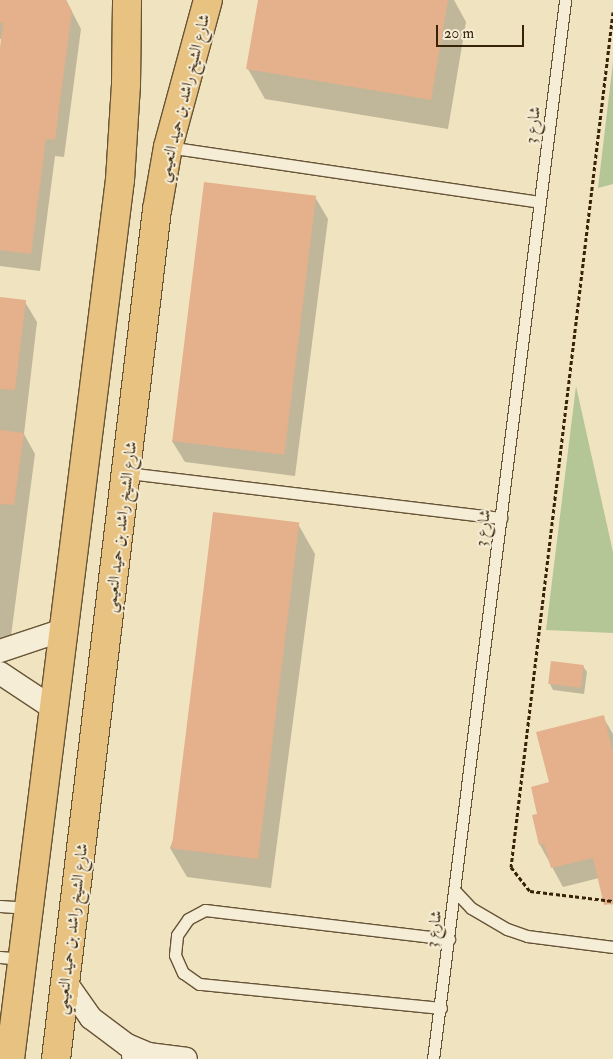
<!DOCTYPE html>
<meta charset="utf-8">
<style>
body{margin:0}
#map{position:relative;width:613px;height:1059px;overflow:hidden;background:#f0e4c0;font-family:"IM FELL Double Pica",Amiri,serif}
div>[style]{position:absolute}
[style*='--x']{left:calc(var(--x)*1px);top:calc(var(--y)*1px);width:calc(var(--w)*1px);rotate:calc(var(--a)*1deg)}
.green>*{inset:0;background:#b4c596}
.shadow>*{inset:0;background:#0003}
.building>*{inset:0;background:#e5b08c;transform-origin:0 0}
.path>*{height:3px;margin-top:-1.5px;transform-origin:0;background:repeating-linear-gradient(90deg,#392308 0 4px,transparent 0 6.5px)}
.roads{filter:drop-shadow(1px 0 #675336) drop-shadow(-1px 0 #675336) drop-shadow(0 1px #675336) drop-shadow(0 -1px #675336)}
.service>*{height:11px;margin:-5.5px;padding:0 5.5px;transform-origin:5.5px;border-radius:5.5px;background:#f5edd6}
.minor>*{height:22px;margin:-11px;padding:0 11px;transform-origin:11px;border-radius:11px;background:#f5edd6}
.primary>*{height:28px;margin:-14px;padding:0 14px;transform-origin:14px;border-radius:14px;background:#e8c280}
span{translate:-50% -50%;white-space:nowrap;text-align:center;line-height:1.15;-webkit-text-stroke:4px #f5edd6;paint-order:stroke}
.street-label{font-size:16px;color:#392308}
.scale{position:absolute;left:436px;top:25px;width:88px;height:22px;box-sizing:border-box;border:2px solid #392308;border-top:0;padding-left:6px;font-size:15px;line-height:18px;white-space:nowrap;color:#392308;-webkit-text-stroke:4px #f5edd6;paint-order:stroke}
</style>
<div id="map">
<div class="green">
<div style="clip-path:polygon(613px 62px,613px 184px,598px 188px)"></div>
<div style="clip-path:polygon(576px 386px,613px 552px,613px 633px,546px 630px)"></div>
</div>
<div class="shadow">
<div style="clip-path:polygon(0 0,66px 0,81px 29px,64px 157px,55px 156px,40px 271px,0 266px,0 144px,10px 40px,0 39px)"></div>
<div style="clip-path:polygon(259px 0,454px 0,466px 22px,448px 129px,265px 99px,248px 69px)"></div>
<div style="clip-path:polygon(315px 197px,328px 219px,295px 476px,185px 462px,172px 441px)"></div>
<div style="clip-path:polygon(0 298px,25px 302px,37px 322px,24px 434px,35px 454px,11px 636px,0 644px)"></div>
<div style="clip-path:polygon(298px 524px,315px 554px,271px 888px,187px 877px,170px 848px)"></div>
<div style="clip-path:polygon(552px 662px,583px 666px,587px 672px,584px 694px,553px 690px,550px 684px)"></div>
<div style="clip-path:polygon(603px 717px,613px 734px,612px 906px,599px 878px,563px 887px,540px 845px,539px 815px,550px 783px)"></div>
</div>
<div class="building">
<div style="clip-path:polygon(0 0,66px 0,72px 11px,55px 140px,46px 139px,31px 254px,0 250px,0 48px,3px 23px,0 23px)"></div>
<div style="clip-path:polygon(258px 0,448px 0,431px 100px,246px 69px)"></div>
<div style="left:204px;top:182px;width:113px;height:261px;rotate:7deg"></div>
<div style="clip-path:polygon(0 297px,26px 300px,15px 390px,0 389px)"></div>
<div style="clip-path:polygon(0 430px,24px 433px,14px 505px,0 504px)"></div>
<div style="left:213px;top:512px;width:87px;height:339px;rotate:7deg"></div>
<div style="left:551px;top:661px;width:33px;height:23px;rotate:7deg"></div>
<div style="clip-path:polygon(604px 715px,613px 754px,613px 904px,604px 905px,593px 858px,551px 868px,544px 844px,539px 845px,532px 815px,537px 814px,531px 787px,549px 782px,536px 732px)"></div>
</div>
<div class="path">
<div style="--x:613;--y:12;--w:861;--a:96.8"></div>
<div style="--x:511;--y:867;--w:31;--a:52"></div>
<div style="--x:530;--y:891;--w:84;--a:6.9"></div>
</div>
<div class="roads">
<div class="service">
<div style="--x:168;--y:147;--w:375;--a:8.4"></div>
<div style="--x:128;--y:473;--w:376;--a:6.9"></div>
<div style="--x:456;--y:892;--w:22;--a:47"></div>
<div style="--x:471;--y:908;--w:42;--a:30.3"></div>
<div style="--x:507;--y:929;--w:21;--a:19"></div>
<div style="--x:527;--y:936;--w:87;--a:7.3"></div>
<div style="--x:0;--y:906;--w:29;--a:4"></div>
<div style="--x:0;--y:957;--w:23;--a:5"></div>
<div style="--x:441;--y:1008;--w:243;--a:-174.3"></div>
<div style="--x:199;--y:984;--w:19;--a:-145"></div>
<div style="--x:183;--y:973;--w:20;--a:-114"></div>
<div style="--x:175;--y:955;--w:20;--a:-84"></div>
<div style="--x:177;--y:935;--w:19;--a:-55"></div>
<div style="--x:188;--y:919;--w:19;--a:-28"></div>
<div style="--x:205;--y:910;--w:246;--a:6.8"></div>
<div style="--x:433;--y:1059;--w:1067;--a:-82.89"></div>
</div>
<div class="minor">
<div style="--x:0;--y:651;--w:70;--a:-18.4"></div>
<div style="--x:0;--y:673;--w:67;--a:33.5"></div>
<div style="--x:65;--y:981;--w:45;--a:54.9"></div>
<div style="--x:91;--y:1018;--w:45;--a:36.9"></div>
<div style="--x:127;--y:1045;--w:23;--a:23"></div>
<div style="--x:133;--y:1056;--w:15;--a:-8"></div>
<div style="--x:148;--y:1054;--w:38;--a:7"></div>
</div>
<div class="primary">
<div style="--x:10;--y:1059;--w:886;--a:-82.87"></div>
<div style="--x:120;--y:180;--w:95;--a:-86.4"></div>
<div style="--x:126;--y:85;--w:85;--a:-89.3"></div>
<div style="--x:56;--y:1059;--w:855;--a:-83.22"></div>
<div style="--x:157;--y:210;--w:64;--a:-80.1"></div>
<div style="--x:168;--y:147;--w:152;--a:-74.8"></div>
</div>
</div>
<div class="street-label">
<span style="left:184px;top:98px;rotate:-76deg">شارع الشيخ راشد بن حميد النعيمي</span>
<span style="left:533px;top:125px;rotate:-83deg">شارع 3</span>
<span style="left:121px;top:527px;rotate:-83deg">شارع الشيخ راشد بن حميد النعيمي</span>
<span style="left:483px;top:528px;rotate:-83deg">شارع 3</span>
<span style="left:72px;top:929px;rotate:-83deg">شارع الشيخ راشد بن حميد النعيمي</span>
<span style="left:434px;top:929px;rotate:-82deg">شارع 3</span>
</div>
<div class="scale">20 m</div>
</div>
